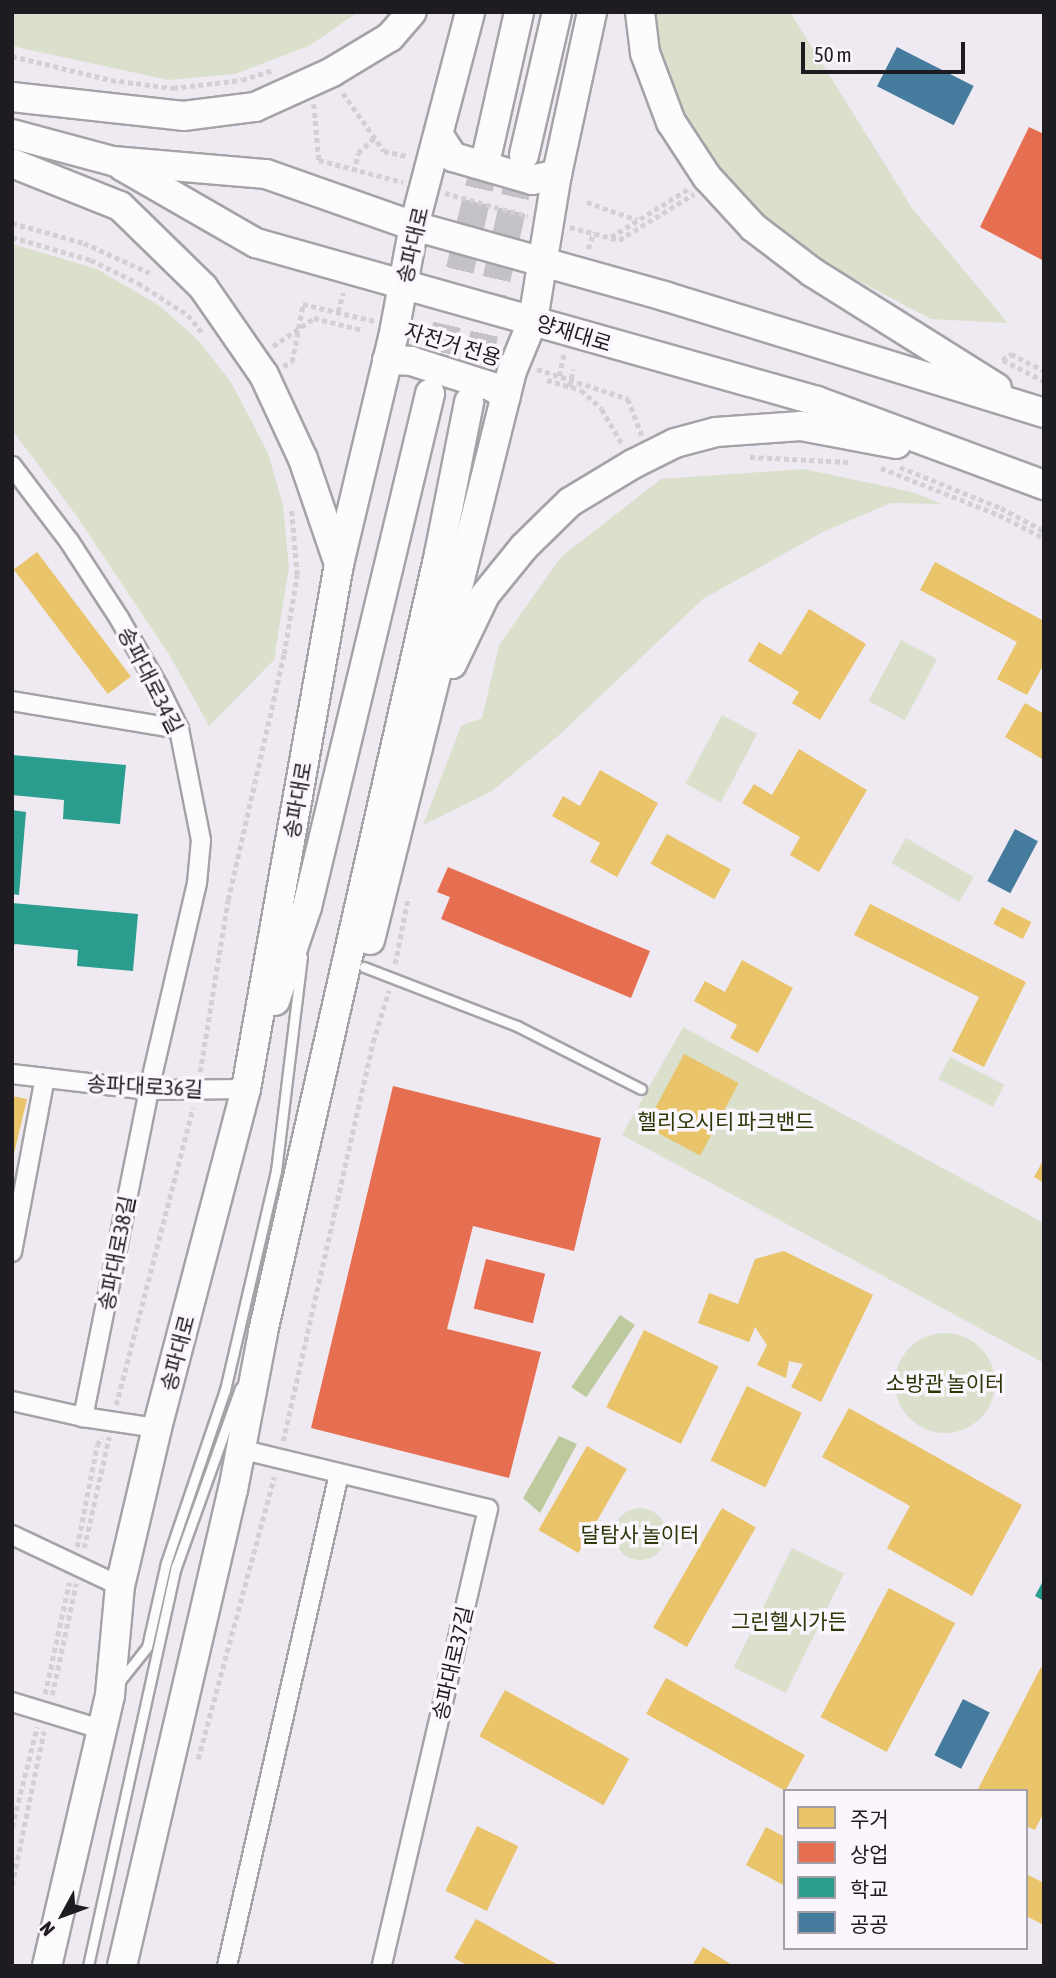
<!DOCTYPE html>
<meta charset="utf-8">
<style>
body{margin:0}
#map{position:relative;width:1056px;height:1978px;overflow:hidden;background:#efeaf2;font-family:"Asap Condensed","Noto Sans KR",sans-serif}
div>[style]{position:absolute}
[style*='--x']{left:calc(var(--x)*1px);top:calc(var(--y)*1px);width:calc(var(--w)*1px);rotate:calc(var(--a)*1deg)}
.green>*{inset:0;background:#dae0cc;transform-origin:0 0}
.round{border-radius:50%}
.water>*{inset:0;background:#bcca9e;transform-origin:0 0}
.homes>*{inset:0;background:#e9c46a;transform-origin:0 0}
.shops>*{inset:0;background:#e76f51;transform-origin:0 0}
.schools>*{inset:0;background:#2a9d8f}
.public>*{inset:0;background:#457b9d;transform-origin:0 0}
.primary-tunnel>*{height:28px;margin-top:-14px;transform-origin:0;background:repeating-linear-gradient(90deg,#c5c1c8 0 28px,transparent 0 42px)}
.path>*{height:4.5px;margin-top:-2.25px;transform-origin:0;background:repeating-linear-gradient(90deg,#d2d0d3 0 5px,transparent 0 8.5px)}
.roads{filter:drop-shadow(2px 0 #a5a2a8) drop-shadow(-2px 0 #a5a2a8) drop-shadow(0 2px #a5a2a8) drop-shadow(0 -2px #a5a2a8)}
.service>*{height:9px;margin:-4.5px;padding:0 4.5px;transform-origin:4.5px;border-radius:4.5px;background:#fdfcfd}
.minor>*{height:18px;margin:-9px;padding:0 9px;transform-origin:9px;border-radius:9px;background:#fdfcfd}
.primary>*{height:28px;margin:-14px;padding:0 14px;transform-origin:14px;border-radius:14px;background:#fdfcfd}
span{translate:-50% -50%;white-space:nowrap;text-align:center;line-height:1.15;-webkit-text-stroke:7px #fbf6fe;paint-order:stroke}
.street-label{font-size:21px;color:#1f1c21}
.park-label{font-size:21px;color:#2b3806}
.frame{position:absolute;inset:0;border:14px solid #1f1c21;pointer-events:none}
.legend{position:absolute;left:783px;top:1789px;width:245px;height:161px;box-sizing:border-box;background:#fbf6fe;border:2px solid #a39fa6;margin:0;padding:9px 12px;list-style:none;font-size:21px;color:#1f1c21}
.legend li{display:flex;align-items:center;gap:14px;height:35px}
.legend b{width:35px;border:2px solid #a39fa6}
.north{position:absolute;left:28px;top:1880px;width:70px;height:70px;-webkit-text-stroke:5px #fbf6fe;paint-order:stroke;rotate:229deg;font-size:19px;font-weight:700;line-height:28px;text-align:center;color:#1f1c21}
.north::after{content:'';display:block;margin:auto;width:24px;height:32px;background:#1f1c21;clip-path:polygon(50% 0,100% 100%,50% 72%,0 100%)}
.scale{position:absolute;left:801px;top:42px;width:164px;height:32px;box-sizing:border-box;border:4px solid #1f1c21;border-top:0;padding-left:9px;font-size:21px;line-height:24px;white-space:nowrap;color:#1f1c21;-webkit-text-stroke:5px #fbf6fe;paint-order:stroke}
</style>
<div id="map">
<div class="green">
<div style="clip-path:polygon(12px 12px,358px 12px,309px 46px,235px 74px,168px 80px,12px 46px)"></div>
<div style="clip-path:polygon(652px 12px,790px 12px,912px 208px,1008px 323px,931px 319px,807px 254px,741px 201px,689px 134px,655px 55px)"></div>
<div style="clip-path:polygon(12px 244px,97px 269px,160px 306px,198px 340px,231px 382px,268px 453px,283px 505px,289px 567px,274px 660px,209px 726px,170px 656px,76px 515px,12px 430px)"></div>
<div style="clip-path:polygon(804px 469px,912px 492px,942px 504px,891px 503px,823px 532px,703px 599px,557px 737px,492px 791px,423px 825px,461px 726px,482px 718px,499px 645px,561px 557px,661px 479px)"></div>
<div style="left:901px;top:640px;width:41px;height:69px;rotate:28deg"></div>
<div style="left:722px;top:715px;width:40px;height:78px;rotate:28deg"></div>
<div style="left:906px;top:838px;width:78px;height:29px;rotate:30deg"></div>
<div style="clip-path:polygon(683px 1027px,1044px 1223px,1044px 1363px,622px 1135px)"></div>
<div style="left:950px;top:1057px;width:61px;height:25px;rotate:27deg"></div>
<div class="round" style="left:895px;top:1333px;width:100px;height:100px"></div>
<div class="round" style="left:614px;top:1508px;width:52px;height:52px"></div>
<div style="left:792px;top:1548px;width:58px;height:133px;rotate:26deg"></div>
</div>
<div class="water">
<div style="left:620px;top:1315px;width:18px;height:87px;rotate:34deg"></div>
<div style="clip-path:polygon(559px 1436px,577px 1444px,540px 1513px,523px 1498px)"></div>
</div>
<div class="homes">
<div style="left:37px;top:552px;width:156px;height:29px;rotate:53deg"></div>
<div style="clip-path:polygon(935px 562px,1044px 621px,1044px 664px,1027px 695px,997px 679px,1017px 642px,920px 590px)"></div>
<div style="clip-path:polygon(809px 609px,866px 644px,820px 720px,792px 703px,799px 692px,748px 661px,759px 642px,781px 655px)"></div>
<div style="clip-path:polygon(1025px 703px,1044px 714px,1044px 760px,1005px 737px)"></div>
<div style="clip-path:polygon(799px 749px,867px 790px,819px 872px,790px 855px,800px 837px,742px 803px,754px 784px,772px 795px)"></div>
<div style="clip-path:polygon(600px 770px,658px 803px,617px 877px,590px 862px,600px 843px,552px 816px,563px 796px,580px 806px)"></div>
<div style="left:667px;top:834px;width:73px;height:34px;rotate:29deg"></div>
<div style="clip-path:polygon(870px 904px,1026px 982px,984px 1067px,952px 1051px,979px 997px,854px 935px)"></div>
<div style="left:1002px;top:907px;width:33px;height:19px;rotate:27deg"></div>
<div style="clip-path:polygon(742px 960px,793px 988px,758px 1053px,730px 1038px,737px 1025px,694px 1001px,705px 981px,725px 992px)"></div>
<div style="left:684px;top:1054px;width:62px;height:82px;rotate:28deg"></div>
<div style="clip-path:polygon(12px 1096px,27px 1099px,13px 1158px,12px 1158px)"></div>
<div style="clip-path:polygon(1044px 1159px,1044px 1183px,1034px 1177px)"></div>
<div style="clip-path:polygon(784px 1251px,873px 1295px,821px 1402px,791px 1387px,803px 1364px,789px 1361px,786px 1378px,757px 1365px,767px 1345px,755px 1327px,749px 1342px,698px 1323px,709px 1293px,738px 1304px,755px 1259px)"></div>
<div style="left:644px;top:1330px;width:83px;height:86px;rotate:26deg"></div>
<div style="left:747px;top:1386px;width:61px;height:83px;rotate:26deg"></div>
<div style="clip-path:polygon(849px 1408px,1022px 1505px,972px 1596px,887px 1548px,910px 1506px,822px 1457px)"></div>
<div style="left:587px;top:1446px;width:46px;height:97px;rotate:30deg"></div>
<div style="left:722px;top:1508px;width:39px;height:138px;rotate:30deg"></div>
<div style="left:889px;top:1588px;width:75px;height:146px;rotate:28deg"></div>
<div style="clip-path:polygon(1041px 1667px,1044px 1668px,1044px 1812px,1035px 1830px,1026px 1826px,1026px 1791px,977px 1791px)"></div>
<div style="left:666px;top:1678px;width:159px;height:41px;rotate:29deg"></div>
<div style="left:505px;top:1690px;width:142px;height:53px;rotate:29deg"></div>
<div style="left:477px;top:1826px;width:46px;height:72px;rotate:26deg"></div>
<div style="clip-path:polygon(766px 1827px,785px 1837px,785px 1886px,746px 1865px)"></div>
<div style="clip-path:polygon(1026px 1874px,1044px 1883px,1044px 1925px,1026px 1916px)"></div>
<div style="clip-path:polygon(476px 1919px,560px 1966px,468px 1966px,454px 1958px)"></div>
<div style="clip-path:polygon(703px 1947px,734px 1966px,692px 1966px)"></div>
</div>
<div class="shops">
<div style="clip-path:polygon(1029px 127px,1044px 134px,1044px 261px,980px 227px)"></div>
<div style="clip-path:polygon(448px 867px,650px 951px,631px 998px,441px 919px,450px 897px,437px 892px)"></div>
<div style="clip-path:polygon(393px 1086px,601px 1138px,574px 1251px,473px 1226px,447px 1329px,541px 1352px,509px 1478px,311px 1428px)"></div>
<div style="left:486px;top:1259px;width:61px;height:51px;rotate:14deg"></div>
</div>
<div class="schools">
<div style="clip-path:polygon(12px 755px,126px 765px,120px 824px,63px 819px,64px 800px,12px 795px)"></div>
<div style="clip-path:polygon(12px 810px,26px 812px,19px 895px,12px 894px)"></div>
<div style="clip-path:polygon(12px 903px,138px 914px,133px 971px,77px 966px,78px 950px,15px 944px,12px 949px)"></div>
<div style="clip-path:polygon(1044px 1579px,1044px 1601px,1035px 1596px)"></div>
</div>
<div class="public">
<div style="left:897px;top:47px;width:86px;height:44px;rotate:27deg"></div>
<div style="left:1015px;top:829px;width:26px;height:59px;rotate:28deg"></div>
<div style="left:963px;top:1699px;width:30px;height:63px;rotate:27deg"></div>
</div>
<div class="primary-tunnel">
<div style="--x:431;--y:393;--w:250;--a:-76.8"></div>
<div style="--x:469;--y:402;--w:253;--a:-77.4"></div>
</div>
<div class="path">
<div style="--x:12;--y:56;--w:102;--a:13.6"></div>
<div style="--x:111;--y:80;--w:63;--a:7.4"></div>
<div style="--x:173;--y:88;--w:69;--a:-6.6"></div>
<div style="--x:242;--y:80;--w:32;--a:-18"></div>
<div style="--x:343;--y:93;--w:71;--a:54.7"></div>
<div style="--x:384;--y:151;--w:25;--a:12"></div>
<div style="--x:314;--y:104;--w:56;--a:84.9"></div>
<div style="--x:319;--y:160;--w:87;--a:14.7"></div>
<div style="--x:354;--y:172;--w:19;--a:-78"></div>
<div style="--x:358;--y:153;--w:22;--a:-43"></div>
<div style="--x:445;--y:193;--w:86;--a:15.5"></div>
<div style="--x:587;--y:202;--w:53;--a:19.8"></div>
<div style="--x:12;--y:223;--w:75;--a:15.5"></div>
<div style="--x:84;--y:243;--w:72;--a:24.4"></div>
<div style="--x:570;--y:227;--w:51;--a:14.9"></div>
<div style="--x:619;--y:240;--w:88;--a:-31.5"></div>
<div style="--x:12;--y:237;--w:82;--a:16.2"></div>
<div style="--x:91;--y:260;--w:52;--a:26.1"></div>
<div style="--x:138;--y:283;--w:59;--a:32.6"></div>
<div style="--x:188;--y:315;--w:22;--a:51"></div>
<div style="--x:611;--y:237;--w:91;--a:-31.9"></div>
<div style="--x:588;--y:249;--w:18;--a:-71"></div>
<div style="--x:338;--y:312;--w:20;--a:-75"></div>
<div style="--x:416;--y:333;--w:82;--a:16.2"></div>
<div style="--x:273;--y:346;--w:50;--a:-34.3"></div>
<div style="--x:314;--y:318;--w:50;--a:13.8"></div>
<div style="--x:1002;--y:360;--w:11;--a:-34"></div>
<div style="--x:1011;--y:354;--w:37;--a:27"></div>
<div style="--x:1003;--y:360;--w:46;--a:27.1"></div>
<div style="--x:283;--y:366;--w:10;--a:-24"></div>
<div style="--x:292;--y:362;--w:59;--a:-79.3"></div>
<div style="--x:303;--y:304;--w:73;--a:13.5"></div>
<div style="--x:537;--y:369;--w:96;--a:18.2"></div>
<div style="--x:628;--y:399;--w:40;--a:69"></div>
<div style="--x:559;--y:376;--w:24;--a:-78"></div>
<div style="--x:547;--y:380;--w:35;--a:16"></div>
<div style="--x:581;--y:390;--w:28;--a:42"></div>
<div style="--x:602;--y:409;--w:39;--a:60"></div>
<div style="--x:569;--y:387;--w:18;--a:-77"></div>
<div style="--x:750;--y:457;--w:99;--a:2.9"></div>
<div style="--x:900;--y:467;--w:109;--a:22.1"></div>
<div style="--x:1001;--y:508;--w:49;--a:28.1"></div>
<div style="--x:881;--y:468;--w:127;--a:21.7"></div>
<div style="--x:999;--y:515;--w:51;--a:27.1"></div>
<div style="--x:395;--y:964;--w:68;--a:-79"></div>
<div style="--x:200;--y:1072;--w:174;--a:-80.8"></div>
<div style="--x:228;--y:900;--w:252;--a:-77.2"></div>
<div style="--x:284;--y:654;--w:80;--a:-80.7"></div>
<div style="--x:297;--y:575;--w:68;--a:-95"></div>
<div style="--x:116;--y:1405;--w:307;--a:-75.5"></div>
<div style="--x:283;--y:1441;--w:409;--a:-77.3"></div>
<div style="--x:373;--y:1042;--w:54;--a:-72.9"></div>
<div style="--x:77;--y:1547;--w:104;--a:-78.9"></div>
<div style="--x:97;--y:1445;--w:9;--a:-58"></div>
<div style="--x:84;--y:1548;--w:114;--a:-77.3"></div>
<div style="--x:45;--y:1694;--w:114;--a:-77.8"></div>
<div style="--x:52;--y:1695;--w:114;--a:-77.8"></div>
<div style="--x:198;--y:1759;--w:292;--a:-74.9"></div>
<div style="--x:12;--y:1827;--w:103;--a:-76"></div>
<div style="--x:12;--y:1885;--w:157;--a:-78.3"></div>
</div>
<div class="roads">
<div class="service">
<div style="--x:364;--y:967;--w:164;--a:21.1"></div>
<div style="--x:517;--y:1026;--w:139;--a:26.9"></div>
<div style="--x:120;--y:1681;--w:43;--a:-51.5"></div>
<div style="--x:147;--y:1647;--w:86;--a:-77.3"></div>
<div style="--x:166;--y:1563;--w:183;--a:-71.2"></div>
<div style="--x:225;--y:1390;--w:225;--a:-76.9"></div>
<div style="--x:276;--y:1171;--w:216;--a:-83.1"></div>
<div style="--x:88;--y:1966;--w:409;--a:-77.6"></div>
<div style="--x:176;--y:1567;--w:190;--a:-70.3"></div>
</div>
<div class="minor">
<div style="--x:12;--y:466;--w:94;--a:52.8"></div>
<div style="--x:69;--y:541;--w:92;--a:57"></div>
<div style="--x:119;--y:618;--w:78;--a:60.2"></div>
<div style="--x:158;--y:686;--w:48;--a:64"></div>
<div style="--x:179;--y:729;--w:113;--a:78.8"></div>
<div style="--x:201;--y:840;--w:43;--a:95.3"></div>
<div style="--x:197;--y:883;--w:212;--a:103.1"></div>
<div style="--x:149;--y:1090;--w:334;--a:101.4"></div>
<div style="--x:12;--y:701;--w:169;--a:9.5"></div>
<div style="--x:12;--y:1074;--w:138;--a:6.7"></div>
<div style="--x:149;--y:1090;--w:97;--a:-0.6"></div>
<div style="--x:12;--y:1252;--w:177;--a:-79.3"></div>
<div style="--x:12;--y:1401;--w:73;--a:12.7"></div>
<div style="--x:83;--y:1417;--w:75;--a:8.5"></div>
<div style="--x:240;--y:1449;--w:255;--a:13.6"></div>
<div style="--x:488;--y:1509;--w:469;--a:103.1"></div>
<div style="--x:12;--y:1535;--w:119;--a:25.3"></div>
<div style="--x:12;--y:1702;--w:93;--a:16.9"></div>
<div style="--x:227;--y:1966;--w:505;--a:-77.18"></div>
</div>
<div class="primary">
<div style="--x:640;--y:12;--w:41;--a:83"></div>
<div style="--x:645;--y:53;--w:74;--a:69.4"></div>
<div style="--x:671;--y:122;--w:66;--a:56.8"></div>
<div style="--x:707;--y:177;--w:68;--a:47.4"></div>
<div style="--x:753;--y:227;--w:74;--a:37.3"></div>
<div style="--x:812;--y:272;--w:218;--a:32.1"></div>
<div style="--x:12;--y:97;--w:172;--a:6.3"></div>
<div style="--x:183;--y:116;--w:73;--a:-7.1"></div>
<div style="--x:255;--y:107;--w:85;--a:-24.4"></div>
<div style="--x:332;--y:72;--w:68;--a:-31.1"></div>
<div style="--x:390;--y:37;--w:33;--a:-49"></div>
<div style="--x:12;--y:134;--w:105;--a:15"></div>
<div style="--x:113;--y:161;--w:154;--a:4.9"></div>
<div style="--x:266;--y:174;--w:157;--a:19.4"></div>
<div style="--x:414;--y:226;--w:260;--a:15.6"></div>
<div style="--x:664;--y:296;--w:398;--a:17.1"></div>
<div style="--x:440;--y:137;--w:24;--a:57"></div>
<div style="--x:453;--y:157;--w:82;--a:16.2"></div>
<div style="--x:532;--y:180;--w:26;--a:-13"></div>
<div style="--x:488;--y:150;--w:141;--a:-77.3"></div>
<div style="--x:524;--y:155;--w:147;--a:-77"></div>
<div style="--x:12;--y:163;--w:116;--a:21.7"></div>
<div style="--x:120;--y:206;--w:116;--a:44.3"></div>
<div style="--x:203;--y:287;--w:107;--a:55.3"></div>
<div style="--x:264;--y:375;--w:93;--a:65.1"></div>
<div style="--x:303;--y:459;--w:111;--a:71.1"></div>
<div style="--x:122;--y:166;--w:155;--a:29.9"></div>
<div style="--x:256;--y:243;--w:583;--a:15.73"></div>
<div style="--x:817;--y:401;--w:242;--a:20.3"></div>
<div style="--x:387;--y:360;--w:24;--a:2"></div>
<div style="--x:411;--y:361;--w:86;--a:17.6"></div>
<div style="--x:493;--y:387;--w:16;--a:38"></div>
<div style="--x:452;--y:664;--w:76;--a:-64.4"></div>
<div style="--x:485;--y:595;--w:62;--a:-50.9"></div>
<div style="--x:524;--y:547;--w:64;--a:-44.4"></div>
<div style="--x:570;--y:502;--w:74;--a:-31.1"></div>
<div style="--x:633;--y:464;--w:47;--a:-26.6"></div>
<div style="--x:675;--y:443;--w:42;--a:-15"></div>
<div style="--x:716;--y:432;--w:85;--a:-4"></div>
<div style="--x:801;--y:426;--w:97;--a:10.7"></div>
<div style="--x:370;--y:940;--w:586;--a:-75.99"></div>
<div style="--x:512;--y:371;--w:55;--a:-67.6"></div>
<div style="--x:533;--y:320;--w:148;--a:-80.7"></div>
<div style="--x:557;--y:174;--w:166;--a:-77.8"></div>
<div style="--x:275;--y:1001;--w:99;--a:-71.2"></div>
<div style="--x:307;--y:907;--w:528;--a:-76.52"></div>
<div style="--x:47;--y:1966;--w:278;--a:-76.9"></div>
<div style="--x:110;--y:1695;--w:109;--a:-84.8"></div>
<div style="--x:120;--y:1586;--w:162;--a:-76.8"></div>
<div style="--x:157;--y:1428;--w:350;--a:-75.3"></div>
<div style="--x:246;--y:1089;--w:533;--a:-79.95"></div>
<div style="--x:339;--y:564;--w:232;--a:-76.6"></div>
<div style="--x:393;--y:338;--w:114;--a:-79.4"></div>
<div style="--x:414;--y:226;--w:221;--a:-75.3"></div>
<div style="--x:122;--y:1966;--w:489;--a:-76.9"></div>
<div style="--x:233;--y:1490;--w:161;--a:-79.2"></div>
<div style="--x:263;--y:1332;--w:798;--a:-77.25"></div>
<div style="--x:439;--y:554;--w:155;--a:-78.8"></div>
</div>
</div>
<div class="street-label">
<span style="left:412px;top:245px;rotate:-77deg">송파대로</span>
<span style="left:574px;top:333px;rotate:17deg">양재대로</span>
<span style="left:453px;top:344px;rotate:17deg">자전거 전용</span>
<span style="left:151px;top:680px;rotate:63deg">송파대로34길</span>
<span style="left:297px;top:800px;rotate:-80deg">송파대로</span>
<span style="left:145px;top:1086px;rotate:3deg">송파대로36길</span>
<span style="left:116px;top:1253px;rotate:-79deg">송파대로38길</span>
<span style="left:177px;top:1353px;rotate:-75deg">송파대로</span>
<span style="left:452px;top:1663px;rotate:-77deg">송파대로37길</span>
</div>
<div class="park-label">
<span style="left:726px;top:1121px">헬리오시티 파크밴드</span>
<span style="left:945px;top:1383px">소방관 놀이터</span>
<span style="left:640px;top:1534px">달탐사 놀이터</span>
<span style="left:789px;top:1621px">그린헬시가든</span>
</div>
<div class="frame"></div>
<ul class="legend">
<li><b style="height:19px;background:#e9c46a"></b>주거</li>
<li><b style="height:19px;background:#e76f51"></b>상업</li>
<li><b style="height:19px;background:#2a9d8f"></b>학교</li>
<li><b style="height:19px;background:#457b9d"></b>공공</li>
</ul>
<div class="north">N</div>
<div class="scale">50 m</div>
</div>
